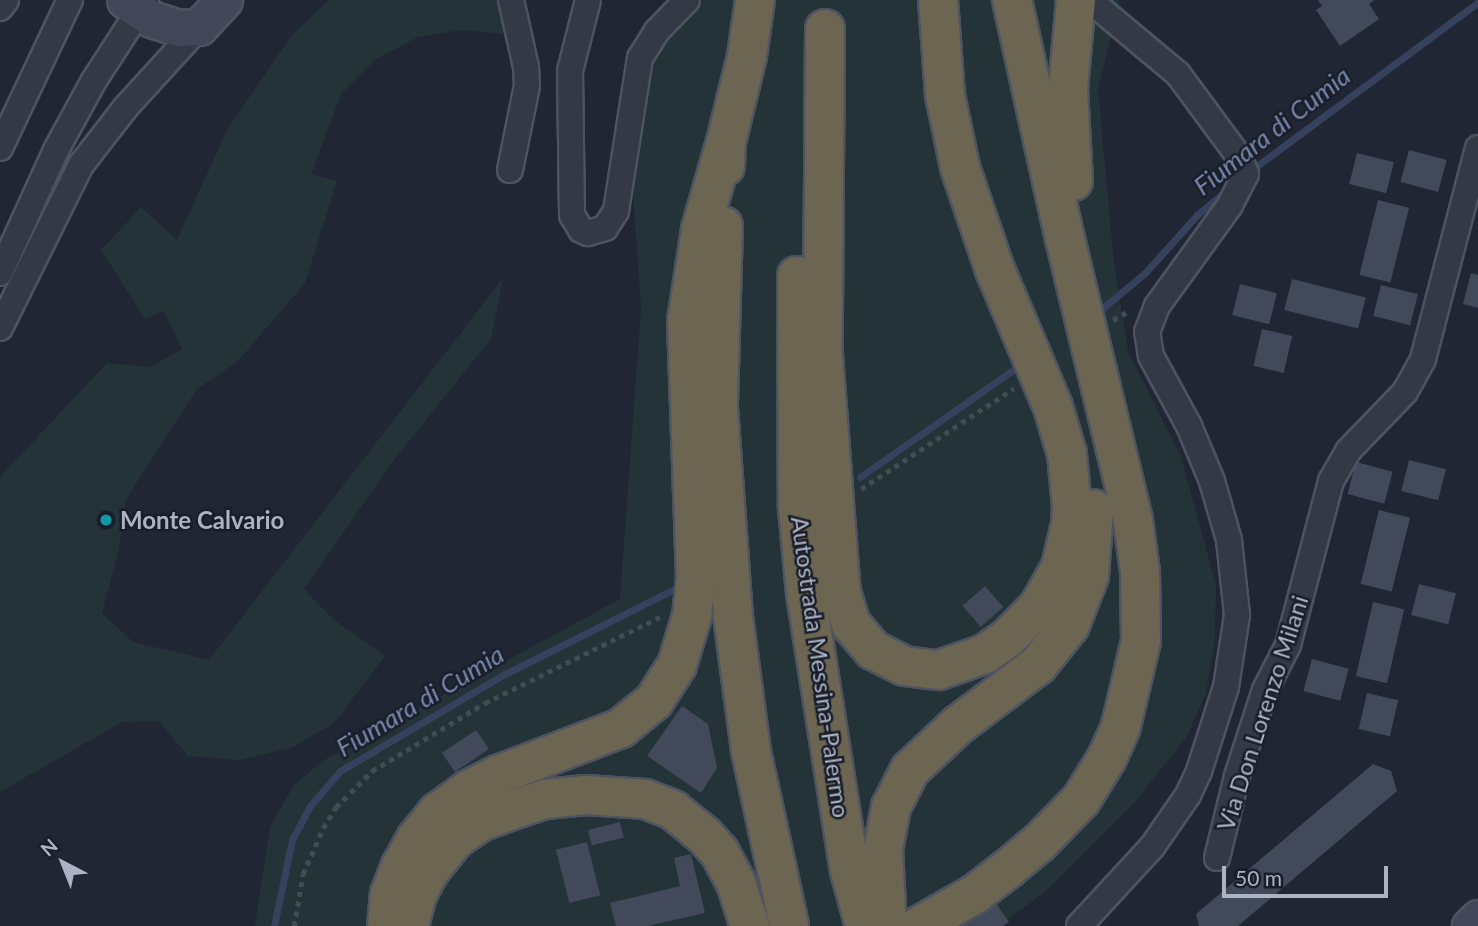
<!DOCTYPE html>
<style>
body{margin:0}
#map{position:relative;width:1478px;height:926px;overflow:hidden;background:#212635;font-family:Lato,sans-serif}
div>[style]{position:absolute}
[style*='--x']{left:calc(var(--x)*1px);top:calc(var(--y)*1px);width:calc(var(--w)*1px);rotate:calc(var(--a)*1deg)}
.green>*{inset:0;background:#233337}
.stream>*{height:7px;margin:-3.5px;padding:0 3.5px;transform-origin:3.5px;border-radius:3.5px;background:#36425d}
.building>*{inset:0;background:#42495a;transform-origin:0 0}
.path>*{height:4.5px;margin-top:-2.25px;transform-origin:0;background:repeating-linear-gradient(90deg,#404e54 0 5px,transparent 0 10px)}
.roads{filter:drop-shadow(2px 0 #4e5361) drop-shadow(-2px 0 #4e5361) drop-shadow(0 2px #4e5361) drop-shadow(0 -2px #4e5361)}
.street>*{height:24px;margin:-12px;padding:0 12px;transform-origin:12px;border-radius:12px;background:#343946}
.secondary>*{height:35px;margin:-17.5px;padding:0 17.5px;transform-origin:17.5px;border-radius:17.5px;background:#424758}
.highway>*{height:38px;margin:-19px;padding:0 19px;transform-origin:19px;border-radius:19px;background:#6b6551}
.dots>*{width:19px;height:19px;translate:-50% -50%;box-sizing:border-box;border:4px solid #191e2a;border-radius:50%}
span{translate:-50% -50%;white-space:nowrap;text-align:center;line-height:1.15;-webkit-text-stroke:5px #191e2a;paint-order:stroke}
.poi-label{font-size:24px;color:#aeb3c3;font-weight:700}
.left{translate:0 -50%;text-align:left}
.street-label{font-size:24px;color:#aeb3c3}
.water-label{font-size:26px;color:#7786aa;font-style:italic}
.north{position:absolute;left:28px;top:828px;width:70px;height:70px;-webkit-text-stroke:5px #191e2a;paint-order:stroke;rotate:318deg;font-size:19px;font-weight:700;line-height:28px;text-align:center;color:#aeb3c3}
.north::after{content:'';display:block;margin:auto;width:24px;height:32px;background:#aeb3c3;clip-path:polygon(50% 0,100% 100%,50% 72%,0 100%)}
.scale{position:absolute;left:1222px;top:866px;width:166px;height:32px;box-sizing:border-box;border:4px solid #aeb3c3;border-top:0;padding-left:9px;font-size:21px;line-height:24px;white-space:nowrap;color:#aeb3c3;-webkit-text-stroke:5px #191e2a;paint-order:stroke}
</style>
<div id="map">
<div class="green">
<div style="clip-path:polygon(329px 0,501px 0,505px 34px,462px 30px,418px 37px,376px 59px,341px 94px,311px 174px,337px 181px,305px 283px,237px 362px,197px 389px,142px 474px,126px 500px,119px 550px,102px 613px,133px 642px,209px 660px,503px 278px,491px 339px,391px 464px,304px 589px,333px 619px,385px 656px,334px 723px,291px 748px,240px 760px,188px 756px,159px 721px,122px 722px,0 792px,0 477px,107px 363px,151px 367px,182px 349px,164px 311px,145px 319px,101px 250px,141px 207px,177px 240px,227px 130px,291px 36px)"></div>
<div style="clip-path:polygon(703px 0,1120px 0,1098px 89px,1114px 264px,1128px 351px,1181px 457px,1216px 585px,1215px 639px,1206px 693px,1186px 738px,1135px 802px,1045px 892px,998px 926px,255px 926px,270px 827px,294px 785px,324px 760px,620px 599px,641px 308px,633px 192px,637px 106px,657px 43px)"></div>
</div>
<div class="stream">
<div style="--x:1250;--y:171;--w:284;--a:-36.5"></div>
<div style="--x:1104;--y:307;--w:53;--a:-39.7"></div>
<div style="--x:1145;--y:273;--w:78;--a:-48.1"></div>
<div style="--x:1197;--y:215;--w:39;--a:-40"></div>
<div style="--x:860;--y:477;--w:199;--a:-35"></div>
<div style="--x:274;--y:926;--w:88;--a:-78.2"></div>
<div style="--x:292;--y:840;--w:38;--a:-62"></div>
<div style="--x:310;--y:806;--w:46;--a:-49.4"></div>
<div style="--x:340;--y:771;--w:191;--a:-30.5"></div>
<div style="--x:505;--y:674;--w:189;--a:-26.7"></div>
</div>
<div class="building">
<div style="clip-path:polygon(1318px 0,1374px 0,1369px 4px,1379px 19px,1340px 46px,1316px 10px,1322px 6px)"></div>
<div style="left:1409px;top:150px;width:39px;height:33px;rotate:15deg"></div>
<div style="left:1357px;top:153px;width:38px;height:32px;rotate:14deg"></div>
<div style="left:1378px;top:200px;width:32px;height:77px;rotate:14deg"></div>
<div style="clip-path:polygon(1471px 273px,1478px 275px,1478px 308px,1463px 304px)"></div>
<div style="left:1292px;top:279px;width:76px;height:32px;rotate:14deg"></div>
<div style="left:1240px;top:284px;width:38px;height:32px;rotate:14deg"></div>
<div style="left:1381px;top:285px;width:38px;height:32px;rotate:14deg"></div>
<div style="left:1262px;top:329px;width:31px;height:38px;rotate:13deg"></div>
<div style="left:1409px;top:460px;width:38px;height:32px;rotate:14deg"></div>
<div style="left:1356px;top:462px;width:38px;height:33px;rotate:15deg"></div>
<div style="left:1379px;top:510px;width:32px;height:76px;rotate:14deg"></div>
<div style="left:1419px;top:584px;width:38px;height:32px;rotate:14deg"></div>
<div style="left:985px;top:586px;width:28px;height:30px;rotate:49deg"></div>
<div style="left:1373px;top:602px;width:32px;height:76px;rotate:13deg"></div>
<div style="left:1312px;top:659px;width:38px;height:33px;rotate:15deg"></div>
<div style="left:1367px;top:693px;width:32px;height:37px;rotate:13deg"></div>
<div style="clip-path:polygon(682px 706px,708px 724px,717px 768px,701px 793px,647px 756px)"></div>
<div style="left:476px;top:730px;width:23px;height:41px;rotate:56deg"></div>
<div style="clip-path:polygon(1373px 764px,1391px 771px,1397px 791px,1238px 926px,1199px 926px,1196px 914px)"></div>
<div style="left:620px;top:822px;width:16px;height:33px;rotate:76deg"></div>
<div style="left:587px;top:842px;width:55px;height:32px;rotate:76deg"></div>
<div style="clip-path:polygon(691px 854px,705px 913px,647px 926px,616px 926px,610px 903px,680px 886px,674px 858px)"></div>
<div style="clip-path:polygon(995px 902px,1009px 922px,1003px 926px,961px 926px)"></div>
</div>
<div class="path">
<div style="--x:1113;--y:320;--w:20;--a:-30"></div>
<div style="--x:861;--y:489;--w:183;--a:-33.4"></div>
<div style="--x:294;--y:926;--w:53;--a:-80.2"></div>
<div style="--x:303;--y:874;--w:50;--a:-66.5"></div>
<div style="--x:323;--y:828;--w:25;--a:-58"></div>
<div style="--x:336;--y:807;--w:51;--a:-45"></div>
<div style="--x:372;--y:771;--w:132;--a:-31"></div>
<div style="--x:485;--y:703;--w:195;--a:-26.2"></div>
</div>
<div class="roads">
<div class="street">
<div style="--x:588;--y:0;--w:73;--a:104.2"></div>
<div style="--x:570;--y:71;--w:144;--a:89.2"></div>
<div style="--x:572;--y:215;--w:17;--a:59"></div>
<div style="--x:581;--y:230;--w:8;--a:23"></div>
<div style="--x:588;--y:233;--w:18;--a:-16"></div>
<div style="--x:605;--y:228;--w:20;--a:-57"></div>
<div style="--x:616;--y:211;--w:155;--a:-81.1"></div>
<div style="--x:640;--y:58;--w:32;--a:-58"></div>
<div style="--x:657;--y:31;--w:43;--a:-45.9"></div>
<div style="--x:0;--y:8;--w:10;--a:-53"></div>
<div style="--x:0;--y:148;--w:164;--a:-64.7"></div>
<div style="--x:510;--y:170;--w:86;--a:-78.6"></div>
<div style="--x:527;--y:86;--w:19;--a:-93"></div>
<div style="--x:526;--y:67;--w:69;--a:-102.6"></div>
<div style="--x:0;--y:273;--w:135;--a:-65.5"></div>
<div style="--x:56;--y:150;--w:77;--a:-61.4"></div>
<div style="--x:93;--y:82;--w:98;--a:-57.1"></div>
<div style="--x:0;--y:328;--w:182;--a:-63.6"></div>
<div style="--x:81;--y:165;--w:73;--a:-52.2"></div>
<div style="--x:126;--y:107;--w:108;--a:-47.6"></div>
<div style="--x:1217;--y:858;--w:84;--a:-76.3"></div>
<div style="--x:1237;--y:776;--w:90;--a:-72"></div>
<div style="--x:1265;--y:690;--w:51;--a:-62.9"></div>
<div style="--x:1288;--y:645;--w:170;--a:-75.3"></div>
<div style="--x:1331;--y:481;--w:34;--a:-60"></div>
<div style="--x:1348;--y:451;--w:82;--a:-46"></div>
<div style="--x:1405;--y:392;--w:38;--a:-61"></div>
<div style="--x:1423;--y:359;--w:218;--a:-75.4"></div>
<div style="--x:1079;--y:926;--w:108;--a:-47.3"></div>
<div style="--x:1152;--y:847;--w:63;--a:-55.3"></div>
<div style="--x:1188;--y:795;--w:26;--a:-65"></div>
<div style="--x:1199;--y:771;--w:88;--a:-72.2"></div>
<div style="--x:1226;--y:687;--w:73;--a:-81.3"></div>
<div style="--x:1237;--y:615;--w:75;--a:-96.1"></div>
<div style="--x:1229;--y:540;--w:61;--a:-106.1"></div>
<div style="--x:1212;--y:481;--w:60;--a:-112.7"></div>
<div style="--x:1189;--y:426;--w:80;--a:-118.5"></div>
<div style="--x:1151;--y:356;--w:24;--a:-99"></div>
<div style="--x:1147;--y:332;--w:28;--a:-69"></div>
<div style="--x:1157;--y:306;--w:125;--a:-54.1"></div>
<div style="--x:1230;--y:205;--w:35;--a:-63"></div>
<div style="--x:1246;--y:174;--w:17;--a:-111"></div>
<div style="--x:1240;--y:158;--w:104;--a:-126.4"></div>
<div style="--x:1178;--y:74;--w:103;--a:-140.1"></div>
</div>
<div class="secondary">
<div style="--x:125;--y:0;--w:32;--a:36"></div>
<div style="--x:151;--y:19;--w:29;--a:18"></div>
<div style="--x:179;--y:28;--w:20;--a:-3"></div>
<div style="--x:199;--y:27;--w:37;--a:-47"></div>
<div style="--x:1470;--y:926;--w:11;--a:-45"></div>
</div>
<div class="highway">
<div style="--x:825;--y:29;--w:326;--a:90.4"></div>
<div style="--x:823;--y:355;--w:238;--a:85.7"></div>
<div style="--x:841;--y:592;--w:34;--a:73"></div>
<div style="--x:851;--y:624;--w:34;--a:50"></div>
<div style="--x:873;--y:650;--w:35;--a:27"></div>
<div style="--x:904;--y:666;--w:35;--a:7"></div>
<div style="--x:939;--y:670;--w:49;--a:-19.2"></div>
<div style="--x:985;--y:654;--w:29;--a:-35"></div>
<div style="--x:1009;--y:637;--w:43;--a:-45.9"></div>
<div style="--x:1039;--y:606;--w:45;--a:-60.6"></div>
<div style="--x:1061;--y:567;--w:44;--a:-76.9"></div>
<div style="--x:1071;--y:524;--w:17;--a:-87"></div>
<div style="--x:1072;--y:507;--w:53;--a:-95.4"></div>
<div style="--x:1067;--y:454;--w:49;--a:-106.6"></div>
<div style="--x:1053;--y:407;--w:149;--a:-112.9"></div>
<div style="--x:995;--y:270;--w:109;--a:-108.8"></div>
<div style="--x:960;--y:167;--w:74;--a:-101.8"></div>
<div style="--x:945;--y:95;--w:95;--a:-94.2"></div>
<div style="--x:725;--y:166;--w:24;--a:-88"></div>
<div style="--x:726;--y:142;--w:89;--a:-76.3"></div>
<div style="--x:747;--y:56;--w:57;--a:-81.9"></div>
<div style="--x:1073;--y:181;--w:92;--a:-93.1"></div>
<div style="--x:1068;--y:89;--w:89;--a:-84.9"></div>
<div style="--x:723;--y:226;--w:181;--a:91.6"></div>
<div style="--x:718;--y:407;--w:210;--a:85.9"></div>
<div style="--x:733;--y:616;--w:136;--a:82.4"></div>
<div style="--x:751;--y:751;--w:179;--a:77.7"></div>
<div style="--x:797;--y:276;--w:232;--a:89.8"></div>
<div style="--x:798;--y:508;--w:86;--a:84.7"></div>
<div style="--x:806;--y:594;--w:280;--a:81"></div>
<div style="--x:850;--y:871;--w:57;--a:74.7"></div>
<div style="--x:387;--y:926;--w:32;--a:-85"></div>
<div style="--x:390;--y:894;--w:30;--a:-69"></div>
<div style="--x:401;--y:866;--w:31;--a:-61"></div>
<div style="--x:416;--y:839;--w:35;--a:-51"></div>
<div style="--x:438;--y:812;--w:37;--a:-36"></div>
<div style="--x:468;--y:790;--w:34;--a:-27"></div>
<div style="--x:498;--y:775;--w:132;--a:-20.9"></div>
<div style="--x:621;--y:728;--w:43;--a:-39.3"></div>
<div style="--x:654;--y:701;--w:43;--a:-57.4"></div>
<div style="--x:677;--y:665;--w:51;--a:-73"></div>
<div style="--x:692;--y:616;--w:36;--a:-84"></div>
<div style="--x:696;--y:580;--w:259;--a:-92"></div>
<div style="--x:687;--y:321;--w:93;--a:-81.3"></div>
<div style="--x:701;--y:229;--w:91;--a:-74"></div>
<div style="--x:409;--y:926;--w:30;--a:-76"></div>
<div style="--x:416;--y:897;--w:27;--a:-63"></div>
<div style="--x:428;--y:873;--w:43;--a:-51.5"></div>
<div style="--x:455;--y:839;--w:30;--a:-34"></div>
<div style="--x:480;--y:822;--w:40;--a:-20.2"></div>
<div style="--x:518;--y:808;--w:29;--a:-18"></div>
<div style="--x:546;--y:799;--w:40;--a:-5.7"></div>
<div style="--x:586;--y:795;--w:59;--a:3.9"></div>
<div style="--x:645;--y:799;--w:30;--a:21"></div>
<div style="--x:673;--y:810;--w:40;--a:39"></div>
<div style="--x:704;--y:835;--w:24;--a:48"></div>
<div style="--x:720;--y:853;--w:34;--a:62"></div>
<div style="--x:736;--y:883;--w:45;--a:72"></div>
<div style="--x:887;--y:926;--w:76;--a:-93"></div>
<div style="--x:883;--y:850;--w:44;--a:-79.5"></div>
<div style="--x:891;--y:807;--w:42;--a:-62.8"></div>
<div style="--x:910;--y:770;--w:66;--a:-43.2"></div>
<div style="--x:958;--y:725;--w:100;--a:-36.9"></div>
<div style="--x:1038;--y:665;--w:51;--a:-51.3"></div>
<div style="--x:1070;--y:625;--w:53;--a:-68.8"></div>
<div style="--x:1089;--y:576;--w:67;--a:-85.7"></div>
<div style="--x:919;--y:926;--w:64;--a:-29.7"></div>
<div style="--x:975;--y:894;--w:44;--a:-37.6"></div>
<div style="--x:1010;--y:867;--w:38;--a:-40"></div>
<div style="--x:1039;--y:843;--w:60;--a:-45.7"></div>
<div style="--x:1081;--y:800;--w:49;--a:-58.2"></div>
<div style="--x:1107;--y:758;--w:35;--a:-66"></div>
<div style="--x:1121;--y:726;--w:87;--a:-76.8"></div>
<div style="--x:1141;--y:641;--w:69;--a:-90.8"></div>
<div style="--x:1140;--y:572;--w:52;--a:-97.7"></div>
<div style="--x:1133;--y:520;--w:289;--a:-103.6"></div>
<div style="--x:1065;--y:239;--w:245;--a:-102.5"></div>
</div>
</div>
<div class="dots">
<div style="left:106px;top:520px;background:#0f9aa8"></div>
</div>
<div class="poi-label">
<span class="left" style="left:120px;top:520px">Monte Calvario</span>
</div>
<div class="street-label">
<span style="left:821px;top:667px;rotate:82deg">Autostrada Messina-Palermo</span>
<span style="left:1262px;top:713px;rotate:-72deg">Via Don Lorenzo Milani</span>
</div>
<div class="water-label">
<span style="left:1272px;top:131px;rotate:-38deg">Fiumara di Cumia</span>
<span style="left:420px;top:701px;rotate:-31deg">Fiumara di Cumia</span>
</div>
<div class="north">N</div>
<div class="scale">50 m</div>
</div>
